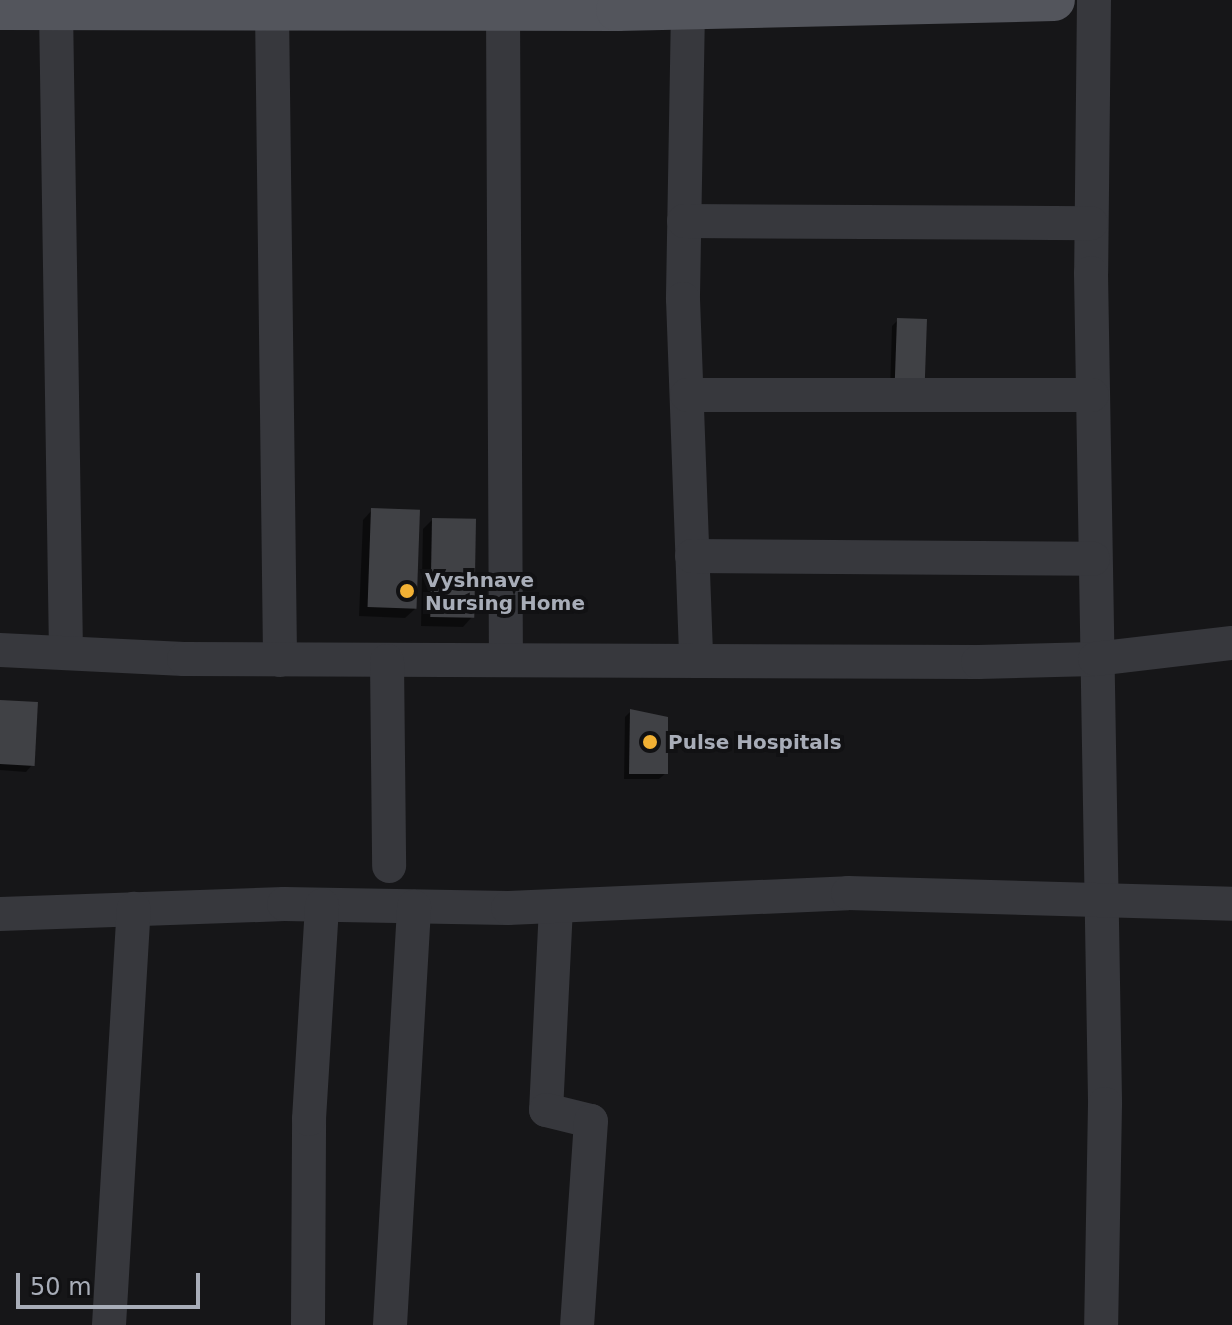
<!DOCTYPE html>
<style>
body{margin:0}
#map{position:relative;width:1232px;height:1325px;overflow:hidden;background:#161618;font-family:"DejaVu Sans",sans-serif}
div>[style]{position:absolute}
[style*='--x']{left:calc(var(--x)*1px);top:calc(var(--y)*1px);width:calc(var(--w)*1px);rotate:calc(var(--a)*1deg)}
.shadow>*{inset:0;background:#0007}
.building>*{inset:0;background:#404145;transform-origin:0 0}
.minor>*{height:34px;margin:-17px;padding:0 17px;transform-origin:17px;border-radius:17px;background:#37383d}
.major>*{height:42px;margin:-21px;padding:0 21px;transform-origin:21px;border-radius:21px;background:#53555c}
.dots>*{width:22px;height:22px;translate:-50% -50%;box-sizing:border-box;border:4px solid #111113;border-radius:50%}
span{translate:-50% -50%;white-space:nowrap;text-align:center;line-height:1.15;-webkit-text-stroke:8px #111113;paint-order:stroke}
.poi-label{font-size:20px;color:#a8adb8;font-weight:700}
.left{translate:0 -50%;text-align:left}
.scale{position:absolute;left:16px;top:1273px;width:184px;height:36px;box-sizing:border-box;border:4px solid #a8adb8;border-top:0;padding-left:10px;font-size:24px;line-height:28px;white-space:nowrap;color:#a8adb8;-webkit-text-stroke:6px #111113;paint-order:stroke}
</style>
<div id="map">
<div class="shadow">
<div style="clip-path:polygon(898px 320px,923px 386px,890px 392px,892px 326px)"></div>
<div style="clip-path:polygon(372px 510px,415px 609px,405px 618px,359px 616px,363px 520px)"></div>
<div style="clip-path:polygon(432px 520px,472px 617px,463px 627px,421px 626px,423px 529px)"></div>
<div style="clip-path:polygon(0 702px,32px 765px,26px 772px,0 770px)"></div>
<div style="clip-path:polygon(631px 711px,666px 773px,659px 779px,624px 779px,625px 717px)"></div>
</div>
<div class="building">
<div style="left:897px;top:318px;width:30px;height:68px;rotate:2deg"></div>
<div style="left:371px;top:508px;width:49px;height:99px;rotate:2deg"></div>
<div style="left:432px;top:518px;width:44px;height:99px;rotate:1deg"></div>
<div style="left:0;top:700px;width:38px;height:64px;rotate:3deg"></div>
<div style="clip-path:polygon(630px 709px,668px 717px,668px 774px,629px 774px)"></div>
</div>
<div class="minor">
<div style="--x:1094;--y:0;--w:273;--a:90.6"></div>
<div style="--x:1091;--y:273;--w:831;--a:89.03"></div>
<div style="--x:1105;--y:1104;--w:221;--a:91"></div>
<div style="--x:56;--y:9;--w:644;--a:89.11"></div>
<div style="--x:688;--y:9;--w:290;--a:91"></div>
<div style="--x:683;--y:299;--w:360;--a:87.9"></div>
<div style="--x:272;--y:10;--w:650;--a:89.29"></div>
<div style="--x:503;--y:10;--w:649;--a:89.74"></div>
<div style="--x:684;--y:221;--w:407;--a:0.3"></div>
<div style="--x:687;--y:395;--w:405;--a:0"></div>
<div style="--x:692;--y:556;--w:401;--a:0.4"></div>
<div style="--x:0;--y:650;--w:184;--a:2.8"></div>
<div style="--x:184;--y:659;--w:794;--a:0.22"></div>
<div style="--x:978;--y:662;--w:117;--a:-1.5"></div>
<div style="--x:1095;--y:659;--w:138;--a:-6.7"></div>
<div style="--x:387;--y:661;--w:205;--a:89.4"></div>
<div style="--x:556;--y:907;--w:203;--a:92.8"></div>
<div style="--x:546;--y:1110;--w:46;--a:13.7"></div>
<div style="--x:591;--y:1121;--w:204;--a:93.9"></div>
<div style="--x:0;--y:914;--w:284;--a:-2"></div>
<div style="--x:284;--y:904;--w:224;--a:1"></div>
<div style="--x:508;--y:908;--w:340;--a:-2.5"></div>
<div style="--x:848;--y:893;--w:384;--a:1.6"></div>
<div style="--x:109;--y:1325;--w:417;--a:-86.6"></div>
<div style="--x:308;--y:1325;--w:206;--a:-89.7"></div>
<div style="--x:309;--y:1119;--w:214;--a:-86.5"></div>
<div style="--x:390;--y:1325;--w:419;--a:-86.7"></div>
</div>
<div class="major">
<div style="--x:0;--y:9;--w:617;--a:0.09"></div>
<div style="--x:617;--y:10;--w:437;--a:-1.3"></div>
</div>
<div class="dots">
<div style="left:407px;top:591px;background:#f2b134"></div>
<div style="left:650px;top:742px;background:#f2b134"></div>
</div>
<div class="poi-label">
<span class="left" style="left:425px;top:592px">Vyshnave<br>Nursing Home</span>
<span class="left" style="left:668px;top:742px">Pulse Hospitals</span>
</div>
<div class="scale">50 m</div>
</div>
